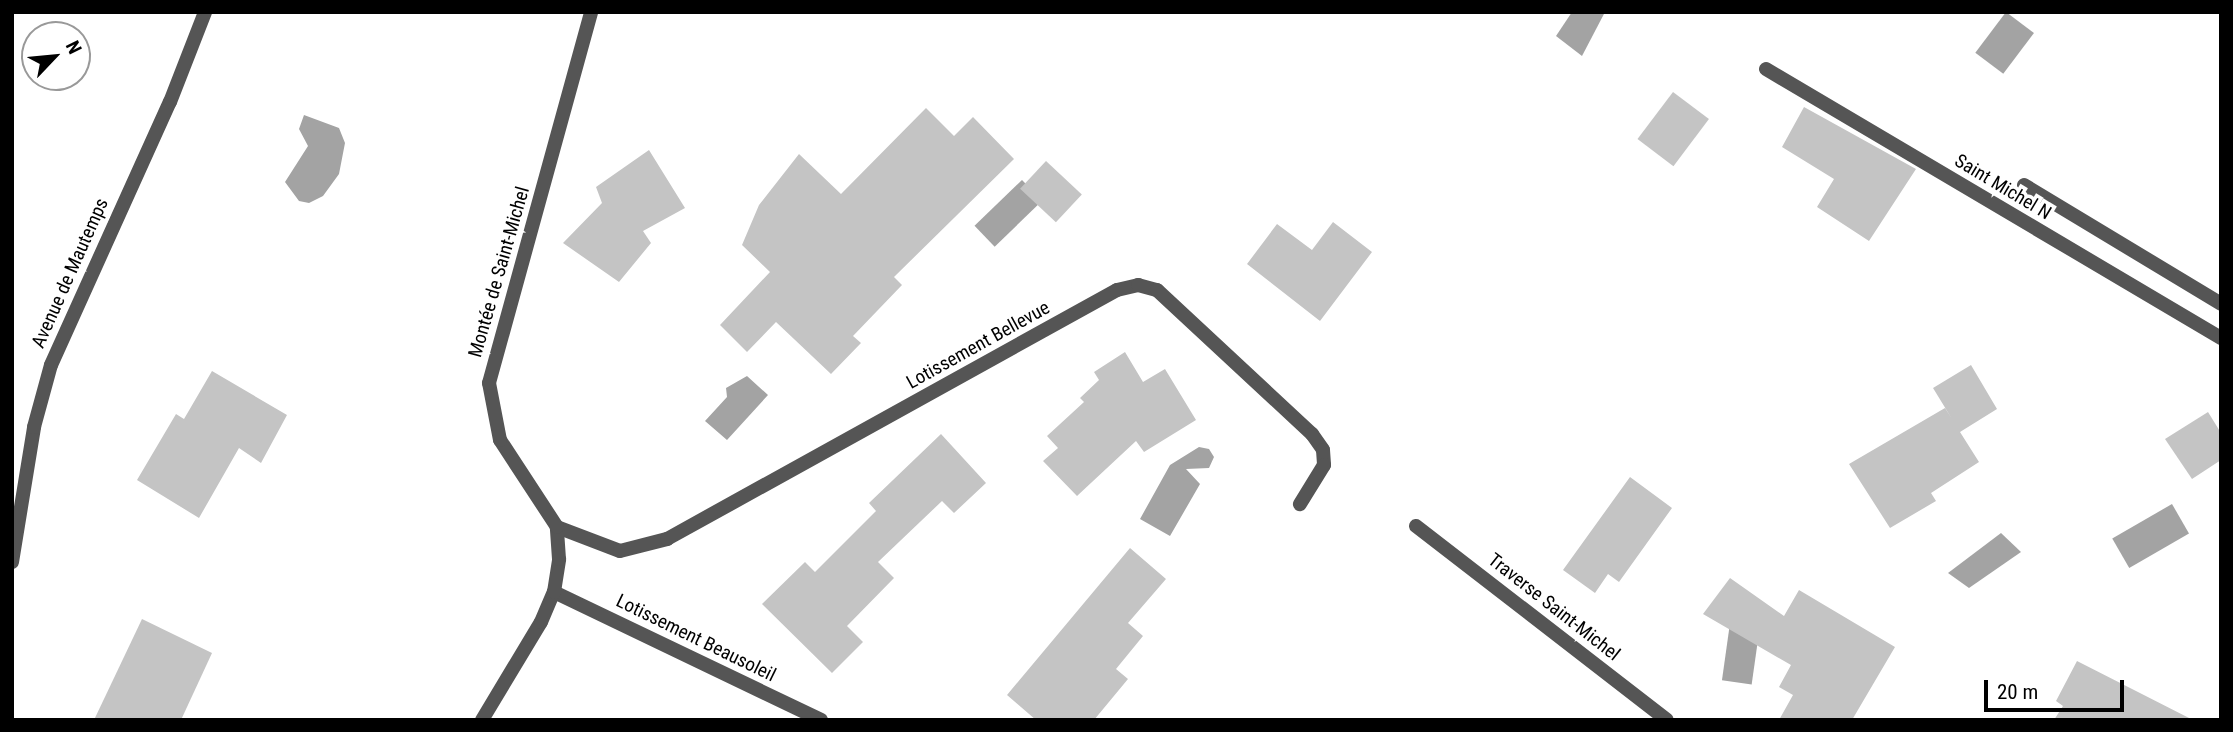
<!DOCTYPE html>
<meta charset="utf-8">
<style>
body{margin:0}
#map{position:relative;width:2233px;height:732px;overflow:hidden;background:#fff;font-family:"Roboto Condensed",sans-serif}
div>[style]{position:absolute}
[style*='--x']{left:calc(var(--x)*1px);top:calc(var(--y)*1px);width:calc(var(--w)*1px);rotate:calc(var(--a)*1deg)}
.water>*{inset:0;background:#a3a3a3;transform-origin:0 0}
.building>*{inset:0;background:#c4c4c4;transform-origin:0 0}
.minor>*{height:14px;margin:-7px;padding:0 7px;transform-origin:7px;border-radius:7px;background:#555}
span{translate:-50% -50%;white-space:nowrap;text-align:center;line-height:1.15;-webkit-text-stroke:7px #fff;paint-order:stroke}
.street-label{font-size:19px;color:#000}
.frame{position:absolute;inset:0;border:14px solid #000;pointer-events:none}
.north{position:absolute;left:21px;top:21px;width:70px;height:70px;box-sizing:border-box;background:#fff;border:2px solid #999;border-radius:50%;rotate:64deg;font-size:19px;font-weight:700;line-height:28px;text-align:center;color:#000}
.north::after{content:'';display:block;margin:auto;width:24px;height:32px;background:#000;clip-path:polygon(50% 0,100% 100%,50% 72%,0 100%)}
.scale{position:absolute;left:1984px;top:680px;width:140px;height:32px;box-sizing:border-box;border:4px solid #000;border-top:0;padding-left:9px;font-size:21px;line-height:24px;white-space:nowrap;color:#000;-webkit-text-stroke:5px #fff;paint-order:stroke}
</style>
<div id="map">
<div class="water">
<div style="clip-path:polygon(1572px 12px,1605px 12px,1582px 56px,1556px 36px)"></div>
<div style="left:2006px;top:12px;width:35px;height:51px;rotate:37deg"></div>
<div style="clip-path:polygon(304px 115px,339px 128px,345px 143px,339px 174px,323px 196px,309px 203px,299px 201px,285px 182px,308px 146px,299px 129px)"></div>
<div style="left:1022px;top:180px;width:29px;height:66px;rotate:46deg"></div>
<div style="clip-path:polygon(747px 376px,768px 395px,727px 440px,705px 421px,727px 397px,726px 388px)"></div>
<div style="clip-path:polygon(1199px 447px,1209px 449px,1214px 457px,1209px 468px,1186px 469px,1200px 484px,1170px 536px,1140px 519px,1170px 465px)"></div>
<div style="left:2172px;top:504px;width:34px;height:69px;rotate:60deg"></div>
<div style="clip-path:polygon(2001px 533px,2021px 552px,1969px 588px,1948px 573px)"></div>
<div style="left:1731px;top:616px;width:30px;height:65px;rotate:8deg"></div>
</div>
<div class="building">
<div style="left:1673px;top:92px;width:45px;height:59px;rotate:37deg"></div>
<div style="clip-path:polygon(1804px 107px,1916px 169px,1869px 241px,1817px 207px,1834px 179px,1782px 147px)"></div>
<div style="clip-path:polygon(926px 108px,954px 136px,973px 117px,1014px 159px,894px 277px,902px 285px,853px 336px,861px 343px,831px 374px,776px 322px,747px 352px,720px 325px,770px 272px,742px 245px,759px 205px,799px 154px,841px 194px)"></div>
<div style="clip-path:polygon(649px 150px,685px 208px,643px 231px,651px 243px,619px 282px,563px 243px,602px 203px,596px 187px)"></div>
<div style="left:1046px;top:161px;width:49px;height:38px;rotate:43deg"></div>
<div style="clip-path:polygon(1333px 222px,1372px 252px,1320px 321px,1247px 264px,1277px 224px,1312px 250px)"></div>
<div style="clip-path:polygon(1125px 352px,1143px 382px,1165px 369px,1196px 420px,1144px 452px,1136px 441px,1077px 496px,1043px 461px,1058px 448px,1047px 436px,1084px 402px,1080px 398px,1099px 380px,1094px 372px)"></div>
<div style="clip-path:polygon(1971px 365px,1997px 409px,1960px 432px,1979px 462px,1931px 493px,1936px 501px,1890px 528px,1849px 464px,1945px 408px,1952px 419px,1933px 388px)"></div>
<div style="clip-path:polygon(212px 371px,287px 415px,261px 463px,239px 448px,199px 518px,137px 480px,176px 414px,184px 419px)"></div>
<div style="clip-path:polygon(2208px 412px,2221px 433px,2221px 460px,2192px 479px,2165px 439px)"></div>
<div style="clip-path:polygon(941px 434px,986px 483px,954px 513px,942px 501px,878px 562px,894px 578px,847px 626px,863px 642px,832px 673px,762px 604px,805px 562px,815px 572px,876px 511px,869px 503px)"></div>
<div style="clip-path:polygon(1630px 477px,1672px 508px,1619px 582px,1608px 574px,1595px 593px,1563px 570px)"></div>
<div style="clip-path:polygon(1130px 548px,1166px 579px,1128px 623px,1143px 636px,1116px 669px,1128px 679px,1094px 720px,1036px 720px,1007px 695px)"></div>
<div style="clip-path:polygon(1730px 578px,1784px 616px,1799px 590px,1895px 647px,1852px 720px,1779px 720px,1793px 695px,1779px 687px,1791px 665px,1703px 614px)"></div>
<div style="clip-path:polygon(142px 619px,212px 653px,181px 720px,94px 720px)"></div>
<div style="clip-path:polygon(2077px 661px,2193px 720px,2054px 720px,2063px 706px,2056px 701px)"></div>
</div>
<div class="minor">
<div style="--x:1766;--y:69;--w:529;--a:30.59"></div>
<div style="--x:2024;--y:185;--w:230;--a:31.1"></div>
<div style="--x:1416;--y:526;--w:317;--a:37.7"></div>
<div style="--x:557;--y:527;--w:67;--a:20.9"></div>
<div style="--x:620;--y:551;--w:49;--a:-14.3"></div>
<div style="--x:667;--y:539;--w:514;--a:-28.96"></div>
<div style="--x:1117;--y:290;--w:22;--a:-13"></div>
<div style="--x:1138;--y:285;--w:20;--a:15"></div>
<div style="--x:1157;--y:290;--w:212;--a:42.9"></div>
<div style="--x:1312;--y:434;--w:19;--a:55"></div>
<div style="--x:1323;--y:450;--w:15;--a:86"></div>
<div style="--x:1324;--y:465;--w:46;--a:121.6"></div>
<div style="--x:12;--y:562;--w:137;--a:-80.7"></div>
<div style="--x:34;--y:427;--w:64;--a:-74.7"></div>
<div style="--x:51;--y:365;--w:289;--a:-65.7"></div>
<div style="--x:170;--y:102;--w:97;--a:-68.7"></div>
<div style="--x:554;--y:592;--w:296;--a:25.6"></div>
<div style="--x:482;--y:720;--w:114;--a:-59"></div>
<div style="--x:541;--y:622;--w:33;--a:-67"></div>
<div style="--x:554;--y:592;--w:33;--a:-81"></div>
<div style="--x:559;--y:559;--w:32;--a:-94"></div>
<div style="--x:557;--y:527;--w:104;--a:-123.2"></div>
<div style="--x:500;--y:440;--w:58;--a:-100.9"></div>
<div style="--x:489;--y:383;--w:385;--a:-74.6"></div>
</div>
<div class="street-label">
<span style="left:2003px;top:187px;rotate:31deg">Saint Michel N</span>
<span style="left:499px;top:272px;rotate:-74deg">Montée de Saint-Michel</span>
<span style="left:70px;top:273px;rotate:-66deg">Avenue de Mautemps</span>
<span style="left:978px;top:345px;rotate:-29deg">Lotissement Bellevue</span>
<span style="left:1554px;top:607px;rotate:38deg">Traverse Saint-Michel</span>
<span style="left:696px;top:638px;rotate:26deg">Lotissement Beausoleil</span>
</div>
<div class="frame"></div>
<div class="north">N</div>
<div class="scale">20 m</div>
</div>
